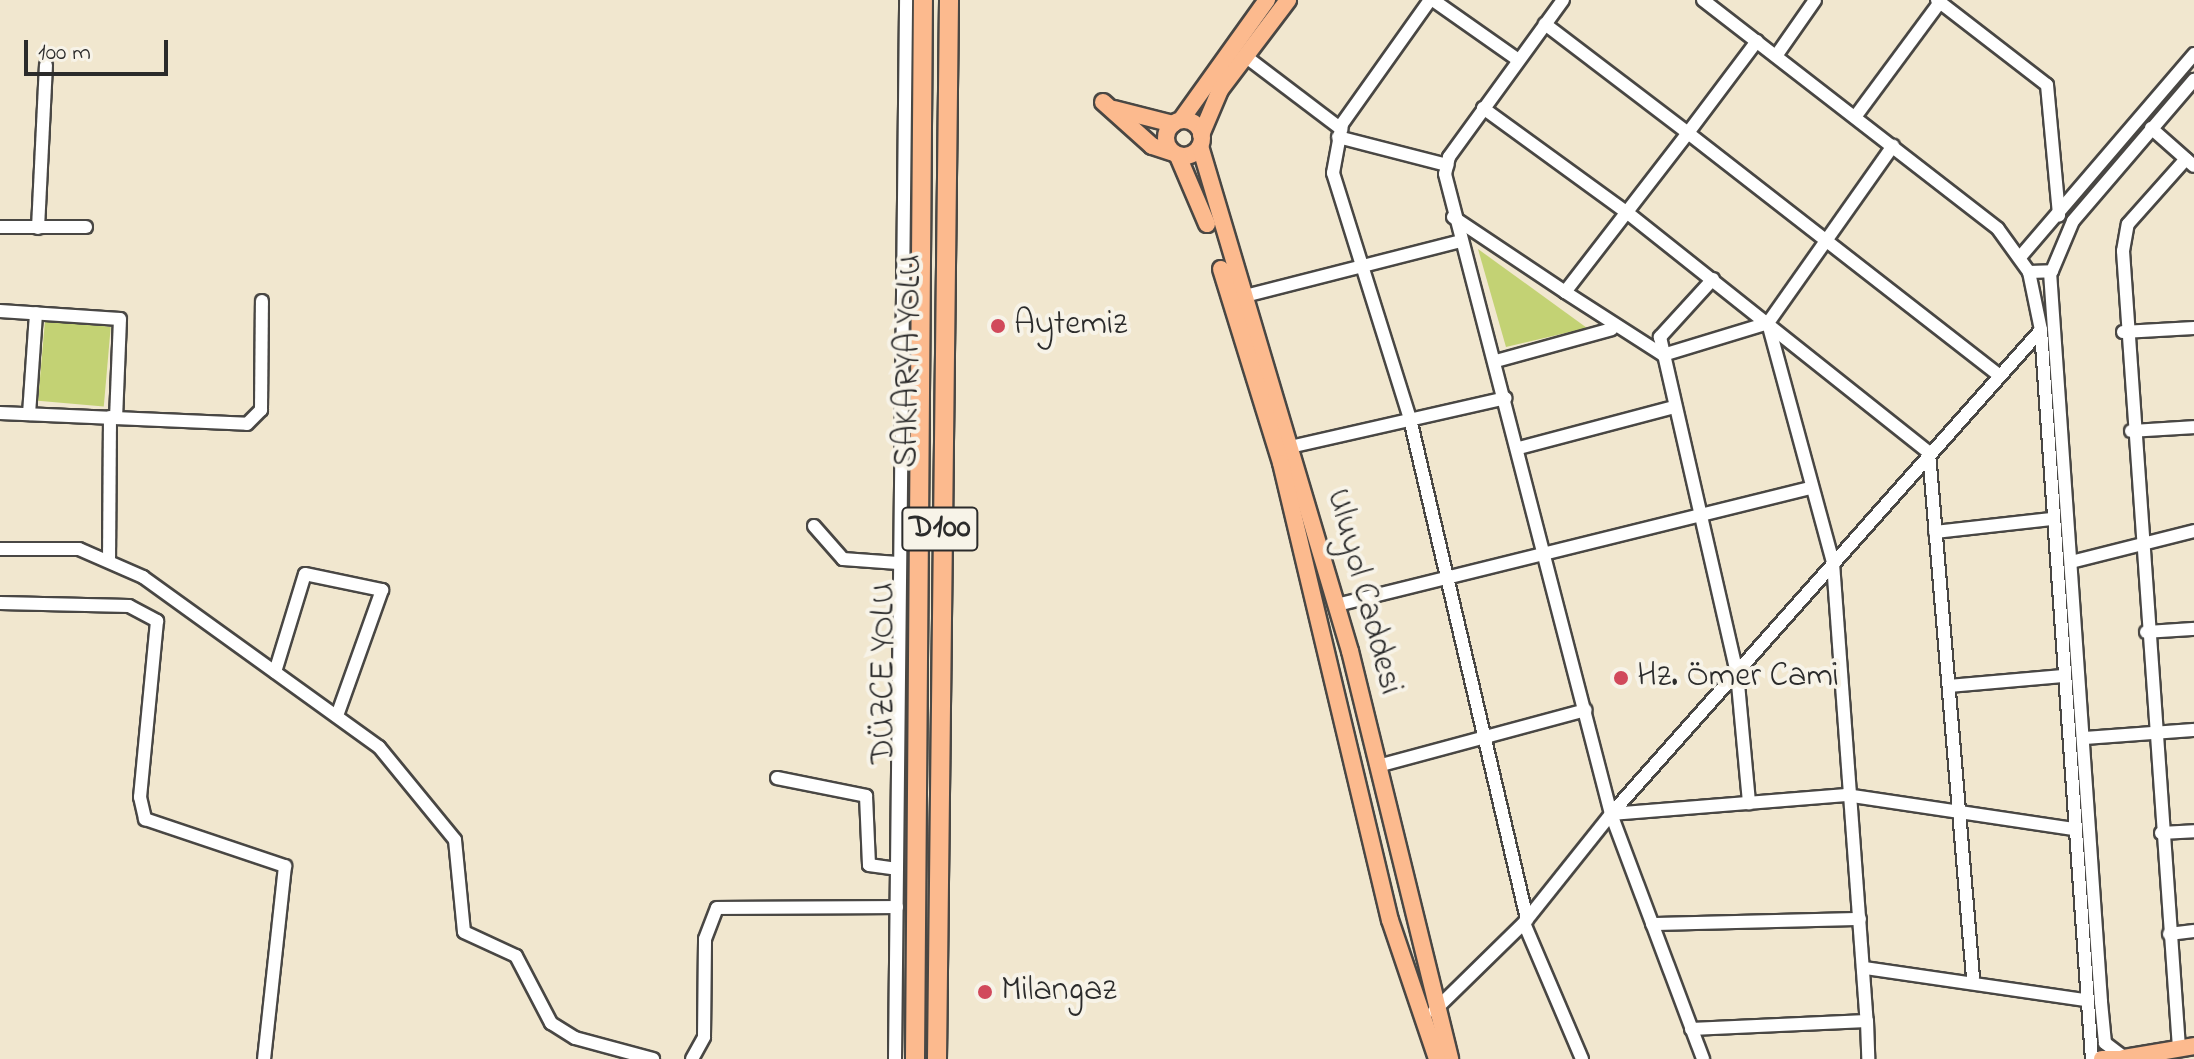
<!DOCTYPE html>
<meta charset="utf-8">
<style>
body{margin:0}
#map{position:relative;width:2194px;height:1059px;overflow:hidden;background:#f1e7cf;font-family:"Indie Flower",sans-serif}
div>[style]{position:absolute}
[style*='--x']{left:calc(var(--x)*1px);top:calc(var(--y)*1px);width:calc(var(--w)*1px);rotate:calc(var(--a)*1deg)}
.green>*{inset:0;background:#c3d274;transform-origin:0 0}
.roads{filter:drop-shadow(2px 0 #494744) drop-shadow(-2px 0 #494744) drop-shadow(0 2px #494744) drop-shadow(0 -2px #494744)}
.minor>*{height:12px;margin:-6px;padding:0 6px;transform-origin:6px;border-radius:6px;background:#fff}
.major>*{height:16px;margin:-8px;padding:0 8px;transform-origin:8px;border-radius:8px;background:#fcba8e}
.major>.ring{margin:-8px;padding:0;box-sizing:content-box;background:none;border:16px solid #fcba8e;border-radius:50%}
.highway>*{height:18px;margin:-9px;padding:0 9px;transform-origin:9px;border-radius:9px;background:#fcba8e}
.dots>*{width:22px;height:22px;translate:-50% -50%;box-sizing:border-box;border:4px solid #f7f3e8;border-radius:50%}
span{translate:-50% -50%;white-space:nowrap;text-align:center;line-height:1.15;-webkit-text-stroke:8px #f7f3e8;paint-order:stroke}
.shield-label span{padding:2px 6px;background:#f7f3e8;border:2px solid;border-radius:6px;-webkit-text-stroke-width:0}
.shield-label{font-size:32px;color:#2b2b2b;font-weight:700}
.poi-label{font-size:34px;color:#2b2b2b}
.left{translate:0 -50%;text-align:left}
.street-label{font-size:34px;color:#2b2b2b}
.scale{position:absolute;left:24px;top:40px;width:144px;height:36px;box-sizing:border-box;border:4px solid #2b2b2b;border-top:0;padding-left:10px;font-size:24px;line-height:28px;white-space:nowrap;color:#2b2b2b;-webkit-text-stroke:6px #f7f3e8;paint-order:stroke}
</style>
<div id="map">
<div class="green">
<div style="clip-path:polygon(1478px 249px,1587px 328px,1506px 347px)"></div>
<div style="left:45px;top:321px;width:66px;height:80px;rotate:5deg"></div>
</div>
<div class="roads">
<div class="minor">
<div style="--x:1430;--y:0;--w:152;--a:125.4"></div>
<div style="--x:1342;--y:124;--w:50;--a:100.4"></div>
<div style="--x:1333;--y:173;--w:258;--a:72.6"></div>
<div style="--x:1410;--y:419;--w:514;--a:76.83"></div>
<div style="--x:1433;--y:0;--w:103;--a:35.1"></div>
<div style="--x:1563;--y:0;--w:194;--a:126"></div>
<div style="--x:1449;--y:157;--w:17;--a:103"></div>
<div style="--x:1445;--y:174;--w:661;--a:75.46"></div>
<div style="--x:1611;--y:814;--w:262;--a:69.4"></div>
<div style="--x:1703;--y:0;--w:373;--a:37.8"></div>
<div style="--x:1998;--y:229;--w:53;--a:54.2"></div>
<div style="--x:2029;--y:272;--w:59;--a:78.3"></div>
<div style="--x:2041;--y:330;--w:731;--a:86"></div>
<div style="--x:1937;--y:0;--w:139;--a:37.7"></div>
<div style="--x:2047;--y:85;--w:131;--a:84.7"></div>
<div style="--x:1757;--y:41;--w:115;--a:126.9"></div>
<div style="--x:1688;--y:133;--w:393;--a:37.9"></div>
<div style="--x:1245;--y:56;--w:121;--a:37.2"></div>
<div style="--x:1776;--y:56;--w:68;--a:-55.1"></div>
<div style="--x:1483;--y:108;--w:180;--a:36"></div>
<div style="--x:1629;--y:214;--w:384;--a:38.5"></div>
<div style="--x:1929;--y:453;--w:527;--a:85.21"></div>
<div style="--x:1855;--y:117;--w:143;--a:-53.5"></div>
<div style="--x:2151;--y:128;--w:57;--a:41.5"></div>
<div style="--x:1338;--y:137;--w:113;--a:14.4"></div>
<div style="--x:1453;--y:217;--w:135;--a:33.8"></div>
<div style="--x:1565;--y:292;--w:201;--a:-52.3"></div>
<div style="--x:1688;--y:133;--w:180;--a:-142.7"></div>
<div style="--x:0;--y:227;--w:86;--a:0"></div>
<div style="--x:38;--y:228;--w:163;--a:-87.2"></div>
<div style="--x:2021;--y:256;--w:266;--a:-49.4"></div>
<div style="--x:2029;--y:272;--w:23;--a:-2"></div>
<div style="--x:2052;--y:271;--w:54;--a:-67.2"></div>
<div style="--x:2073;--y:221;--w:186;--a:-49.4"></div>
<div style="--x:2050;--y:272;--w:732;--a:86"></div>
<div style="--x:2101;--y:1002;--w:41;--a:84.4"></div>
<div style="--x:2105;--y:1043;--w:21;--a:37"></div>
<div style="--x:1713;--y:279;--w:79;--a:132.4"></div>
<div style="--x:1660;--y:337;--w:345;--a:77.1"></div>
<div style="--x:1737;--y:673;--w:131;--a:84.7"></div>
<div style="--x:1565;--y:292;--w:117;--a:32.7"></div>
<div style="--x:1663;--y:355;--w:110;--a:-16.9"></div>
<div style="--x:1768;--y:323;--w:217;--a:-54.8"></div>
<div style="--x:1241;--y:297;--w:226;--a:-14.3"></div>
<div style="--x:0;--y:311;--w:120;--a:3.8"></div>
<div style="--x:120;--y:319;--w:99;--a:92.3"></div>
<div style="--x:1768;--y:323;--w:249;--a:74.8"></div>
<div style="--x:1833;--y:563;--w:459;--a:85.8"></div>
<div style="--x:2123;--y:332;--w:71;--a:-3.2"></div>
<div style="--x:1496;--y:361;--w:120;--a:-15.4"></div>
<div style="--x:0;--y:413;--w:247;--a:2.5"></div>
<div style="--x:247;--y:424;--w:20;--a:-45"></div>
<div style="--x:261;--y:410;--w:109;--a:-89.5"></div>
<div style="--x:29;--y:414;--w:101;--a:-86"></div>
<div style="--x:2131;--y:431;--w:63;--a:-3.6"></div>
<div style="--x:1290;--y:447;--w:221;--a:-12.8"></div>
<div style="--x:1519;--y:448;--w:160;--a:-14.8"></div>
<div style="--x:814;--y:526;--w:44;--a:48.7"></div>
<div style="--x:843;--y:559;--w:55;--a:4.2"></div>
<div style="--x:1935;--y:532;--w:117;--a:-6.4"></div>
<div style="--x:0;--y:549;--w:79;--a:0"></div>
<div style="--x:79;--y:549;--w:70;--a:23.6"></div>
<div style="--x:143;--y:577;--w:291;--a:35.8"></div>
<div style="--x:379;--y:747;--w:120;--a:50.7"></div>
<div style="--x:455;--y:840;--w:92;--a:84.4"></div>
<div style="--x:464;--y:932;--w:57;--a:24.8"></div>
<div style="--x:516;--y:956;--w:76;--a:62.4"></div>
<div style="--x:551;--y:1023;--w:28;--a:32"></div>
<div style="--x:575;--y:1038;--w:81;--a:15.1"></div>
<div style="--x:109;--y:561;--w:144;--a:-89.6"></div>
<div style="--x:2075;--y:561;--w:123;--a:-14.1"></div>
<div style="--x:0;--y:603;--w:129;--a:1.3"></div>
<div style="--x:129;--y:606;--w:32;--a:28"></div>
<div style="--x:157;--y:621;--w:177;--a:95.5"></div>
<div style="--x:140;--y:797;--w:23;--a:77"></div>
<div style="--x:145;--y:819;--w:148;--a:18.6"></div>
<div style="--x:285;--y:866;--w:194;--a:96.2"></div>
<div style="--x:1337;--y:605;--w:486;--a:-13.9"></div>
<div style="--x:2146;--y:632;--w:48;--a:-3.6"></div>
<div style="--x:275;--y:672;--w:102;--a:-73"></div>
<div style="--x:305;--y:574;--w:79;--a:11.7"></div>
<div style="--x:382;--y:590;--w:134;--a:109.7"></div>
<div style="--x:1949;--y:686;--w:114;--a:-5"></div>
<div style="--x:2084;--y:738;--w:110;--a:-4.2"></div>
<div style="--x:1378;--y:766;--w:215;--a:-15.1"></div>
<div style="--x:777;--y:778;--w:91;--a:11.4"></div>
<div style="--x:866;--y:796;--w:69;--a:87.5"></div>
<div style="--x:869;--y:865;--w:28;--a:8"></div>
<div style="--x:1611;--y:814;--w:236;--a:-4.6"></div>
<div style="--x:1846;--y:795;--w:230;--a:8.5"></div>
<div style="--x:2161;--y:833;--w:33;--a:-3"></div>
<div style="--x:1524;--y:923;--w:148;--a:66.9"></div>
<div style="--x:1652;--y:924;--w:208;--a:-1.4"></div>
<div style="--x:2169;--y:934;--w:25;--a:-7"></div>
<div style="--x:1865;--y:968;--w:222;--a:8.3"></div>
<div style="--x:1434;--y:1011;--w:126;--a:-44.4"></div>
<div style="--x:1524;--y:923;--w:139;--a:-51.4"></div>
<div style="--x:1611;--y:814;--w:647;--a:-48.38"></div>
<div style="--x:1691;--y:1029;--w:176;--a:-2.6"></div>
<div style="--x:1867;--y:1021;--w:38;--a:88"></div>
<div style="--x:2179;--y:1048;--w:799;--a:-94.02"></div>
<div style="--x:2123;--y:251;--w:27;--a:-80"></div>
<div style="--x:2128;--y:224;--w:87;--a:-48.3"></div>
<div style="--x:692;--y:1059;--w:25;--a:-61"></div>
<div style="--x:704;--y:1037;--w:98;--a:-89.4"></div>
<div style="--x:705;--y:939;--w:33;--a:-69"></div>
<div style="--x:717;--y:908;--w:180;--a:-0.3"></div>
<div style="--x:895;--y:1059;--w:1059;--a:-89.4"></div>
</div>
<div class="major">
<div style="--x:1103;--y:102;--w:66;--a:41.9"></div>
<div style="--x:1152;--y:146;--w:20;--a:18"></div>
<div style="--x:1114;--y:109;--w:61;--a:14.3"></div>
<div class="ring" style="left:1166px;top:120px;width:20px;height:20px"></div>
<div style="--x:1181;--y:120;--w:148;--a:-54.4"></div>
<div style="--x:1201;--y:135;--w:49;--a:-67.1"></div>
<div style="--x:1220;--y:90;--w:113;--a:-52.9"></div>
<div style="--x:1200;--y:146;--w:527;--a:73.46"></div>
<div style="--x:1350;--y:651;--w:420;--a:76.2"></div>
<div style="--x:1178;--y:156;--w:74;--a:66.9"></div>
<div style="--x:1221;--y:269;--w:203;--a:72.8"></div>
<div style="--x:1281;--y:463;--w:470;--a:76.6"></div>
<div style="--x:1390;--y:920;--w:147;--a:71.3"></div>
<div style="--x:2124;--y:1058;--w:71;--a:-9.7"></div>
<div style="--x:2102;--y:1059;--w:25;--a:0"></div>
</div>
<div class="highway">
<div style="--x:915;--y:1059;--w:1059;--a:-89.57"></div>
<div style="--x:937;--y:1059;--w:1059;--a:-89.35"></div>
</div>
</div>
<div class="dots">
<div style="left:998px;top:326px;background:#d1495b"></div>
<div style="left:1621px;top:678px;background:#d1495b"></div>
<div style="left:985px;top:992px;background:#d1495b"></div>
</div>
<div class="shield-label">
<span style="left:940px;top:529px">D100</span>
</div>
<div class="poi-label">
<span class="left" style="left:1014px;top:326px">Aytemiz</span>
<span class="left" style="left:1637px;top:678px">Hz. Ömer Cami</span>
<span class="left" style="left:1001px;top:992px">Milangaz</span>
</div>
<div class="street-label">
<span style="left:910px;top:361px;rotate:-89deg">SAKARYA YOLU</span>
<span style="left:1363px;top:592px;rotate:75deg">Uluyol Caddesi</span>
<span style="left:885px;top:673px;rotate:-90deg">DÜZCE YOLU</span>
</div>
<div class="scale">100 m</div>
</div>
